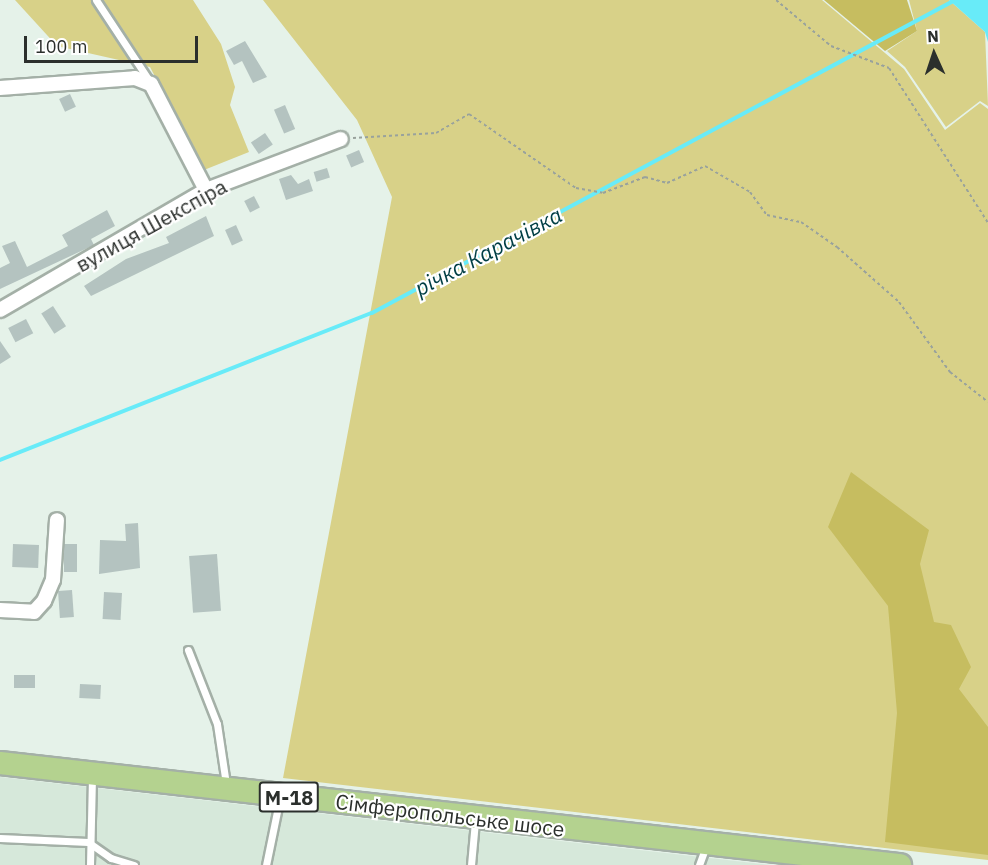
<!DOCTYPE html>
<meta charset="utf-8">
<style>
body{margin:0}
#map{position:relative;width:988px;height:865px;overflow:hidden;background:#e5f2e9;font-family:"IBM Plex Sans",sans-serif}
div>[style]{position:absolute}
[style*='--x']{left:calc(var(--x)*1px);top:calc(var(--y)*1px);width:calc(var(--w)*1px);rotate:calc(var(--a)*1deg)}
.built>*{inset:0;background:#d6e8da}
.green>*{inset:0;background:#d8d188}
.forest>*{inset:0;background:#c6bd60}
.water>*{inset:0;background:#68ebf8}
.stream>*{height:4px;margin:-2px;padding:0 2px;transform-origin:2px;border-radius:2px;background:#68ebf8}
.building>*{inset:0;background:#b4c3c0;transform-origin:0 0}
.path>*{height:2px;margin-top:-1px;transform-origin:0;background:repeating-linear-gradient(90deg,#99a29c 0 3px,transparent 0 6px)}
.roads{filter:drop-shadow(2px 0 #a4b0a7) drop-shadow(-2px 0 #a4b0a7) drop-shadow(0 2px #a4b0a7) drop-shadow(0 -2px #a4b0a7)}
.service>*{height:7px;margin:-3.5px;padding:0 3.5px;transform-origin:3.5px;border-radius:3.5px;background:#fff}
.minor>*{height:14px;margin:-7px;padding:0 7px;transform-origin:7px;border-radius:7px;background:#fff}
.trunk>*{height:22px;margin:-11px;padding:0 11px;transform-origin:11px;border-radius:11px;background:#b4d28f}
span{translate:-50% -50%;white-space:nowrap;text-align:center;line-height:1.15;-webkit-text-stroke:4.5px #fff;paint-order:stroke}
.shield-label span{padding:2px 4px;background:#fff;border:2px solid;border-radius:4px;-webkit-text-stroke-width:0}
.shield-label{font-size:20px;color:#2b2f2c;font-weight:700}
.street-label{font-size:21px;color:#2b2f2c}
.water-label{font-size:22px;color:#003e44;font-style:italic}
.north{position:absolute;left:904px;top:24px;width:60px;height:60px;-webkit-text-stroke:4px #fff;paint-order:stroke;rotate:357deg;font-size:16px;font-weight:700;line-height:24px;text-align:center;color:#2b2f2c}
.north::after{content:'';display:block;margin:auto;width:21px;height:27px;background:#2b2f2c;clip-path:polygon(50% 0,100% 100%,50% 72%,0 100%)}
.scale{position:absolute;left:24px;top:36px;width:174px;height:27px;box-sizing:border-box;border:3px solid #2b2f2c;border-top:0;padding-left:8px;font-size:18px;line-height:21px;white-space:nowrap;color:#2b2f2c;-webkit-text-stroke:4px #fff;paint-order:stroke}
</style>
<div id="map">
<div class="built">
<div style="clip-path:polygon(0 777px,770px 865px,0 865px)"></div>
</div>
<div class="green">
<div style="clip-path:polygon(15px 0,193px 0,221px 44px,235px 87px,230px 105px,249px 152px,204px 170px,150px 67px,57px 46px)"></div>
<div style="clip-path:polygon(263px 0,822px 0,904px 69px,945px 130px,980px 103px,988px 109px,988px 860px,283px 778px,392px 197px,357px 120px)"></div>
<div style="clip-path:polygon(909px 0,949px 0,985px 32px,988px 106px,980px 101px,946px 127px,905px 67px,887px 51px,917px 31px)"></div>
</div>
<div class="forest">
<div style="clip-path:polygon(824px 0,907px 0,917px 31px,885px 51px)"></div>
<div style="clip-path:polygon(851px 472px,929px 530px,920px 564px,934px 622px,951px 625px,971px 667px,959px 689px,988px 727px,988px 855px,885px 842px,897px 713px,888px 606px,828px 527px)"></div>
</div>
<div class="water">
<div style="clip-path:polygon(949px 0,988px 0,988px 42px,985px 32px)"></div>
</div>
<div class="stream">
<div style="--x:0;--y:460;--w:400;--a:-21.6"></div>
<div style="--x:372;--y:313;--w:662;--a:-28.23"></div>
</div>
<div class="building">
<div style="clip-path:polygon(245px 41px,267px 77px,253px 83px,242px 61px,234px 65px,226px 51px)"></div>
<div style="left:70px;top:94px;width:14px;height:12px;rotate:65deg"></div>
<div style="left:285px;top:105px;width:26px;height:12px;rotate:67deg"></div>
<div style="left:265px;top:133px;width:14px;height:17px;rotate:56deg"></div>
<div style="left:359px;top:150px;width:13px;height:14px;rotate:67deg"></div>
<div style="left:327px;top:168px;width:10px;height:14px;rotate:73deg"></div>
<div style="clip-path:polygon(291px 175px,298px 184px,309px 179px,313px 191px,286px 200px,279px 179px)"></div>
<div style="left:254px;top:196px;width:13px;height:11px;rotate:63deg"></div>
<div style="clip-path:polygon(107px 210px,115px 226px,91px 239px,94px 245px,0 289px,0 268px,10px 263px,2px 246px,15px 241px,27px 267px,68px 246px,62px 235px)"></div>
<div style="clip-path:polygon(206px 216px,214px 236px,91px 296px,84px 286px,126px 259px,169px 243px,166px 237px)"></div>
<div style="left:236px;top:225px;width:17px;height:12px;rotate:66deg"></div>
<div style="left:53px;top:306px;width:24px;height:14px;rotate:57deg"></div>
<div style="left:26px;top:319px;width:16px;height:20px;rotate:63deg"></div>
<div style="clip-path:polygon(0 341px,11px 357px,0 364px)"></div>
<div style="clip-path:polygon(138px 523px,140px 568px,99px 574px,100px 540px,126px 541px,125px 524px)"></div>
<div style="left:13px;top:544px;width:26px;height:23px;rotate:2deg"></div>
<div style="left:64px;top:544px;width:13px;height:28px"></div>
<div style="left:217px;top:554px;width:57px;height:28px;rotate:86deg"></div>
<div style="left:72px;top:590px;width:27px;height:14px;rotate:86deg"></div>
<div style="left:104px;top:592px;width:18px;height:27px;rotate:3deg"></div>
<div style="left:14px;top:675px;width:21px;height:13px"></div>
<div style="left:80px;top:684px;width:21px;height:14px;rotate:3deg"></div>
</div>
<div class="path">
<div style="--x:776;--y:0;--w:72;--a:39.9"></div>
<div style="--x:831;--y:46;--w:62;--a:20.8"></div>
<div style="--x:889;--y:68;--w:184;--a:57.4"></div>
<div style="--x:353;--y:138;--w:83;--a:-3.4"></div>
<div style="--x:436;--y:133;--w:38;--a:-30"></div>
<div style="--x:469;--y:114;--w:130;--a:34.7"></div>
<div style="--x:576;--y:188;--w:27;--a:10"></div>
<div style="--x:603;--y:193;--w:45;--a:-20.9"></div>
<div style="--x:645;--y:177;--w:23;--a:15"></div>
<div style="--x:667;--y:183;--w:42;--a:-24.1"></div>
<div style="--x:705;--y:166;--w:52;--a:30"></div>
<div style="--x:750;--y:192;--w:29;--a:54"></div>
<div style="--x:767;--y:215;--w:35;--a:12"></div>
<div style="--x:801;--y:222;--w:44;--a:34.8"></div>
<div style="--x:837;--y:247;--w:83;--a:41.6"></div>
<div style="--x:899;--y:302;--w:87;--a:53.9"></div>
<div style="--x:950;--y:372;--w:48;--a:38.3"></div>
</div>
<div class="roads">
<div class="service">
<div style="--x:96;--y:0;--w:98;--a:56.6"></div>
<div style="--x:188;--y:650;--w:79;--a:68.6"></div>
<div style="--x:217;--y:724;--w:61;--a:81.5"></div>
<div style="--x:0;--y:838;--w:88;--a:2.6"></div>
<div style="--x:88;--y:842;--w:28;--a:35"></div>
<div style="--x:111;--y:858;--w:24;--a:17"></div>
<div style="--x:90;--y:865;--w:89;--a:-88.7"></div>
<div style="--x:266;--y:865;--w:69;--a:-78.4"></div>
<div style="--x:471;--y:865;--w:44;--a:-84.8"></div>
<div style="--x:699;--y:865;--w:20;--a:-70"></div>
</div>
<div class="minor">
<div style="--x:0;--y:88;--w:135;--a:-4.2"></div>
<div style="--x:135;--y:78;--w:17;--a:21"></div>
<div style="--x:151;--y:84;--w:119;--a:62.6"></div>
<div style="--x:0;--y:310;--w:238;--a:-30.2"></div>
<div style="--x:206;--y:190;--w:144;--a:-20.7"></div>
<div style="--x:0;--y:610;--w:34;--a:3"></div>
<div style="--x:34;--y:612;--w:15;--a:-48"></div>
<div style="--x:44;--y:601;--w:23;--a:-67"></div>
<div style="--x:53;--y:580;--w:60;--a:-86.2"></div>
</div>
<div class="trunk">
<div style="--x:0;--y:763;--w:906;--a:6.47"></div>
</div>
</div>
<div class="shield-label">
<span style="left:289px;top:797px">М-18</span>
</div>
<div class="street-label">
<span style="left:151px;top:225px;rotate:-29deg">вулиця Шекспіра</span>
<span style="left:450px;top:815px;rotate:7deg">Сімферопольське шосе</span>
</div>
<div class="water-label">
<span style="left:488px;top:251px;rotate:-28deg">річка Карачівка</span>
</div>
<div class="north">N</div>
<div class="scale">100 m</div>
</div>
